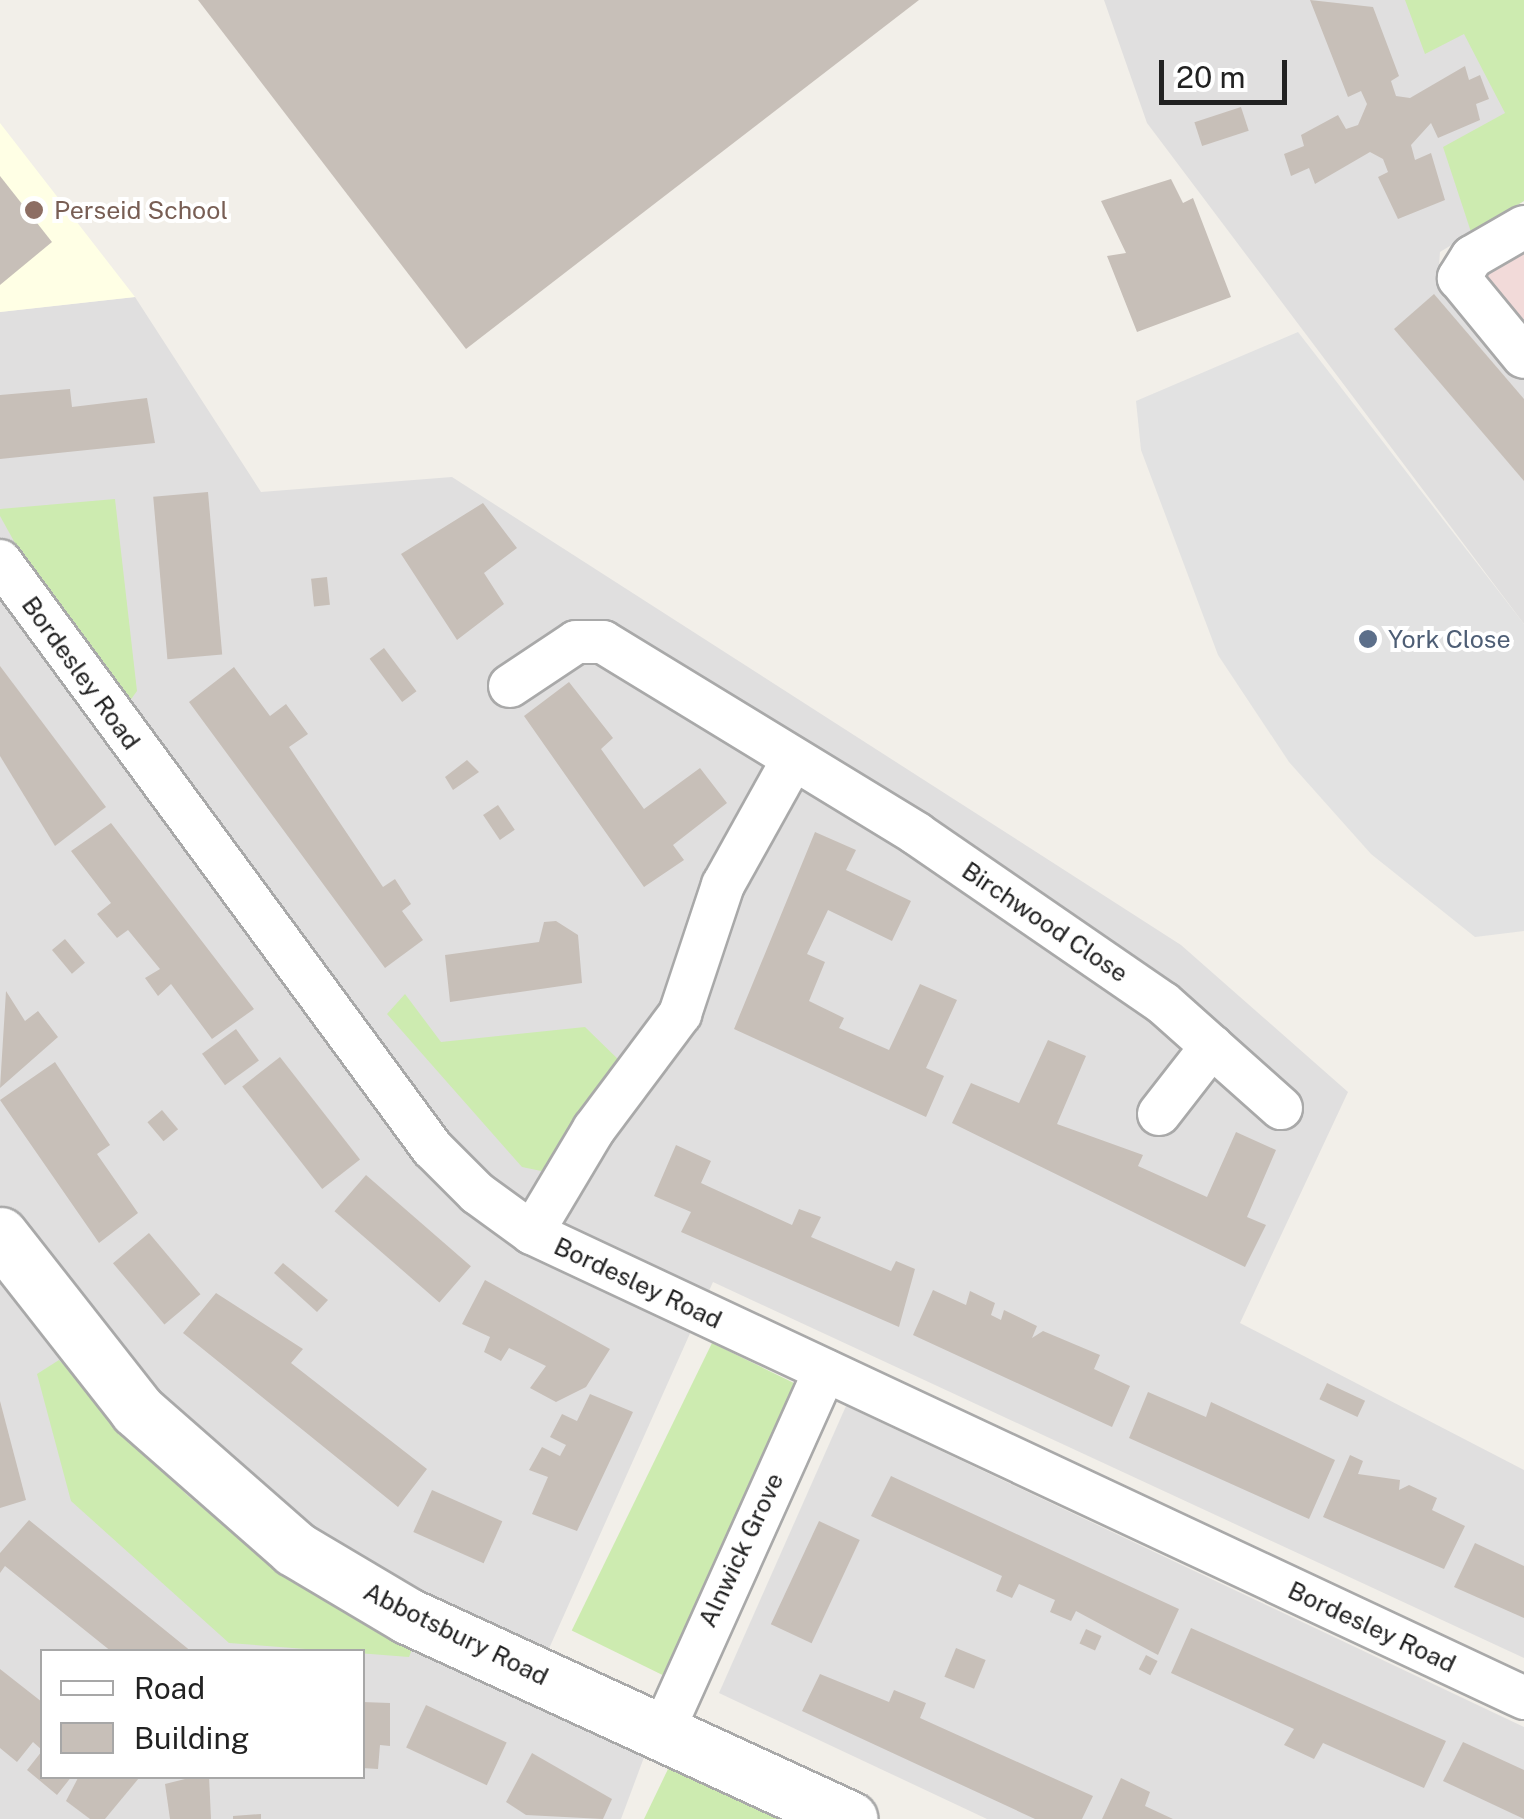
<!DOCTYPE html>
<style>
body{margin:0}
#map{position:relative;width:1524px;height:1819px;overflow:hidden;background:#f2efe9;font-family:"Public Sans",sans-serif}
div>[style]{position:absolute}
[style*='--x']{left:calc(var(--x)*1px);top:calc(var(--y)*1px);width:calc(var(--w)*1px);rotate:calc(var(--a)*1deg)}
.residential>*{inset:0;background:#e0dfdf}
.commercial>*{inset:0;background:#f2dad9}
.education>*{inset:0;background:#ffffe5}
.grass>*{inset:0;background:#cdebb0;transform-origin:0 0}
.parking>*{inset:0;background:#e2e2e2}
.building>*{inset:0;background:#c7bfb8;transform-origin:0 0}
.roads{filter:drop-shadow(2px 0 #a9a9a9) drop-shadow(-2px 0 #a9a9a9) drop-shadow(0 2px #a9a9a9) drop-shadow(0 -2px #a9a9a9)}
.minor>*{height:42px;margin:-21px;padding:0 21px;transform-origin:21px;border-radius:21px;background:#fff}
.tertiary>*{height:55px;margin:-27.5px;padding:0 27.5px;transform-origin:27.5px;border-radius:27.5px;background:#fff}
.dots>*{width:28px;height:28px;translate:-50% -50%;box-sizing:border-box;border:5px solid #fff;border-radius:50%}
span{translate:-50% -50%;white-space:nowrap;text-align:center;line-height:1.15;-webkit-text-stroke:8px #fff;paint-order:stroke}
.education-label{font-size:25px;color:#785e54}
.left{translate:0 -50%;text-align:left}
.service-label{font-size:25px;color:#4e5e75}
.street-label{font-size:25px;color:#222}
.legend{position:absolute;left:40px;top:1649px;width:325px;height:130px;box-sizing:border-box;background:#fff;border:2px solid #a7a7a7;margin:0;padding:12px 18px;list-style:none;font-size:30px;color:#222}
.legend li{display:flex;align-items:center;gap:20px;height:50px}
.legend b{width:50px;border:2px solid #a7a7a7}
.scale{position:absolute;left:1159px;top:60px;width:128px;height:45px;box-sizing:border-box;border:5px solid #222;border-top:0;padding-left:12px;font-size:30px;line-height:35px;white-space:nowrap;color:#222;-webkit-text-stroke:8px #fff;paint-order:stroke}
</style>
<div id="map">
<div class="residential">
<div style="clip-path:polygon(1104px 0,1524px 0,1524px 201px,1440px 252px,1439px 266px,1524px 370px,1524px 624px,1147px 123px)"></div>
<div style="clip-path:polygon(evenodd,135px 297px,261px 492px,452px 477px,1181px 945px,1348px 1092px,1240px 1323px,1524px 1470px,1524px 1658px,713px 1282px,526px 1700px,646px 1752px,621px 1819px,0 1819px,0 312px,135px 297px,42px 1652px,362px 1652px,362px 1776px,42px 1776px,42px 1652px)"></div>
<div style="clip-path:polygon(846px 1406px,1524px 1727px,1524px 1819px,987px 1819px,719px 1693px)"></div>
</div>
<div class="commercial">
<div style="clip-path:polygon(1524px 241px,1524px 338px,1470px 272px)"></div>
</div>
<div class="education">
<div style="clip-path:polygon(0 123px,135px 297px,0 312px)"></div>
</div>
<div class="grass">
<div style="clip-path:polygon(1405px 0,1524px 0,1524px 201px,1471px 232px,1443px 147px,1505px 113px,1464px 34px,1425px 54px)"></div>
<div style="clip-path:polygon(115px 499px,137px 691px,124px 709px,61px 626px,0 516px,0 509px)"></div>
<div style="clip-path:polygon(405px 994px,441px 1042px,585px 1027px,623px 1064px,546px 1172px,522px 1167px,387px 1014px)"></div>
<div style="left:712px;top:1343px;width:101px;height:320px;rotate:26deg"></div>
<div style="clip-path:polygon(59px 1360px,187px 1495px,282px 1573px,415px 1642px,409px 1657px,229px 1643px,71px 1501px,37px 1374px)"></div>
<div style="clip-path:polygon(669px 1767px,782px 1819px,644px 1819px)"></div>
</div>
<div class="parking">
<div style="clip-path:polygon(1298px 332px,1524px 624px,1524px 931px,1475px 937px,1371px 854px,1289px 762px,1218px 655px,1141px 450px,1136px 401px)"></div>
</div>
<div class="building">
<div style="clip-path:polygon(198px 0,919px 0,466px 349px)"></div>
<div style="clip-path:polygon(1310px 0,1373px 7px,1399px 76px,1391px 81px,1396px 96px,1410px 98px,1465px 66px,1469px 80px,1480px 75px,1489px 99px,1476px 104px,1480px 120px,1438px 138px,1431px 123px,1411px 145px,1415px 160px,1431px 153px,1445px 200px,1398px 219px,1378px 177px,1388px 172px,1383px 159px,1370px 152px,1315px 184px,1309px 168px,1291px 176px,1284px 154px,1304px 146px,1301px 135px,1338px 115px,1346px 129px,1358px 125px,1367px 104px,1361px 91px,1348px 97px)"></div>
<div style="left:1241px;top:107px;width:25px;height:49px;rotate:72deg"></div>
<div style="clip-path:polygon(0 176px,52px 242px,0 285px)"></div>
<div style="clip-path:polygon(1171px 179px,1183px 203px,1193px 198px,1231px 297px,1137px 332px,1107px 256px,1126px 253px,1101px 201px)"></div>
<div style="clip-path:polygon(1434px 294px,1524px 399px,1524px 481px,1394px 329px)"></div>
<div style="clip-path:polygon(70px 389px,72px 407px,147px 398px,155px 443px,0 459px,0 395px)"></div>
<div style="left:208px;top:492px;width:163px;height:55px;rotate:85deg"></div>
<div style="clip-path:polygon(483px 503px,517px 548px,484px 573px,504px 604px,457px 640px,401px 554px)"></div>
<div style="left:327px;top:577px;width:28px;height:16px;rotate:84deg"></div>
<div style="left:384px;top:648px;width:54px;height:18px;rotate:53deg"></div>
<div style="clip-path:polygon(0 666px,106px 807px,55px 846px,0 756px)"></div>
<div style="clip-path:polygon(234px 667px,270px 716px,286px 704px,308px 734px,289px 747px,383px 887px,395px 879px,411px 904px,402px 911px,423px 940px,385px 968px,189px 702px)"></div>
<div style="clip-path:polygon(569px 682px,613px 738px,601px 749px,644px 809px,700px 768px,727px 803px,673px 845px,684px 860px,644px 887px,524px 716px)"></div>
<div style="clip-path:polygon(467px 760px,479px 772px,453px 790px,445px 777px)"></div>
<div style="left:498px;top:805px;width:30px;height:18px;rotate:56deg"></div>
<div style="clip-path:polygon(111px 823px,254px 1009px,212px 1039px,171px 984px,158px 996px,145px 978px,160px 969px,128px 930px,117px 938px,97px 914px,111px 903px,71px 851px)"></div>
<div style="clip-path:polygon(815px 832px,856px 850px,846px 870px,911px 901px,892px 941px,828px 910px,807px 954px,825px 962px,809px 1001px,844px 1018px,839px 1028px,889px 1050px,920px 984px,957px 1000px,926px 1068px,944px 1076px,926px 1117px,734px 1029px)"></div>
<div style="clip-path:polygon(556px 921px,578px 935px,582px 983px,450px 1002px,445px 955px,539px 942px,544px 922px)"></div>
<div style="left:65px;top:939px;width:31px;height:17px;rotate:50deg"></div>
<div style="clip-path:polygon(6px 991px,25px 1021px,38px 1011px,58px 1037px,0 1088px)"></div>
<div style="left:236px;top:1029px;width:39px;height:42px;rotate:54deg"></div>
<div style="clip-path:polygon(1048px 1040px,1086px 1056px,1057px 1124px,1143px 1155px,1138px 1166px,1207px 1197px,1236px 1132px,1276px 1150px,1247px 1217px,1266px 1225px,1245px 1267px,952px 1123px,971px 1083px,1019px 1103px)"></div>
<div style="left:280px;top:1057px;width:130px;height:48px;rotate:52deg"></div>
<div style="clip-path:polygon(55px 1062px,110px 1145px,97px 1154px,138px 1213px,99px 1243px,0 1100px)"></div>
<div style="left:162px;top:1110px;width:25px;height:19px;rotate:50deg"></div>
<div style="clip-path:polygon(676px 1145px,711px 1161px,701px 1183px,792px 1225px,799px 1209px,821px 1217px,811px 1237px,891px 1271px,896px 1261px,915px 1269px,899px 1327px,681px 1232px,691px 1212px,654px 1196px)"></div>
<div style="left:366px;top:1175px;width:139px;height:48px;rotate:41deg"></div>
<div style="left:149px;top:1233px;width:80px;height:47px;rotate:50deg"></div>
<div style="clip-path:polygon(283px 1263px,328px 1300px,317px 1312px,274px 1273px)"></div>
<div style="clip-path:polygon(485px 1280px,610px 1349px,586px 1387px,556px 1402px,530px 1388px,546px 1366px,509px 1348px,501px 1361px,484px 1352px,490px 1337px,462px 1324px)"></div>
<div style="clip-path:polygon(933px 1290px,966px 1305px,970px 1291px,995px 1303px,991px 1315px,1001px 1320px,1004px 1310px,1037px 1326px,1032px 1338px,1043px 1331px,1100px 1355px,1094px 1369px,1130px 1386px,1112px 1427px,913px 1335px)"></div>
<div style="clip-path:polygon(216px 1293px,303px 1349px,291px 1363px,427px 1469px,398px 1507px,183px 1333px)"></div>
<div style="left:1327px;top:1383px;width:42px;height:18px;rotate:25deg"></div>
<div style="clip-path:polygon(1148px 1392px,1206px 1417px,1211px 1402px,1335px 1460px,1309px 1519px,1129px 1438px)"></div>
<div style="clip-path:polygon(590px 1394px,633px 1412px,577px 1531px,532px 1514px,548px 1477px,529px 1470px,542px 1447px,560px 1456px,566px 1445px,550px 1437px,562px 1414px,577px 1421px)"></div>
<div style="clip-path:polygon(0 1401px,26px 1500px,0 1508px)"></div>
<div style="clip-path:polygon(1350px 1455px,1363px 1461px,1358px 1474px,1400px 1480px,1399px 1490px,1409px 1485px,1437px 1498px,1432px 1510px,1465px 1526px,1444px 1569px,1323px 1517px)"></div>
<div style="clip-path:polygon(891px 1476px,1179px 1609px,1158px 1655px,1076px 1611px,1071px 1621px,1050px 1612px,1055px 1600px,1019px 1584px,1012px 1598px,996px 1591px,1002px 1576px,871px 1516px)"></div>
<div style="left:432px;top:1490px;width:77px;height:46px;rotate:24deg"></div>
<div style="clip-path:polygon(29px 1520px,192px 1652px,112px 1652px,5px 1566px,0 1573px,0 1553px)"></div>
<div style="left:819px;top:1521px;width:45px;height:114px;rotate:25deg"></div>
<div style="clip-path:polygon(1475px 1543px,1524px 1566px,1524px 1618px,1454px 1587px)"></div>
<div style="clip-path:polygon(1191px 1628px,1446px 1741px,1424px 1788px,1323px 1743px,1314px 1759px,1284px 1745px,1294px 1729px,1171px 1673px)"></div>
<div style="left:1086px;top:1629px;width:17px;height:16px;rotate:24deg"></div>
<div style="left:956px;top:1648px;width:32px;height:31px;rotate:22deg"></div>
<div style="left:1146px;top:1655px;width:13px;height:16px;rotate:27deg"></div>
<div style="clip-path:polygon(0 1669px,42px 1702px,42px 1750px,33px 1742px,17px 1762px,0 1748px)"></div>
<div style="clip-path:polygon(820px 1674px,889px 1702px,894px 1690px,926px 1703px,920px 1718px,1093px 1796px,1082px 1819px,1035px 1819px,802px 1711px)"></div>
<div style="clip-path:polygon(362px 1702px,390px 1703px,390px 1746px,380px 1745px,378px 1769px,362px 1768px)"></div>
<div style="left:426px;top:1705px;width:89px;height:47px;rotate:25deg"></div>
<div style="clip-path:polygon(1463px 1742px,1524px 1770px,1524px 1819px,1443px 1781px)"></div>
<div style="clip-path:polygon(42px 1751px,42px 1776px,72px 1776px,57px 1795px,27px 1770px)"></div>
<div style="clip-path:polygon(532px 1753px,612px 1799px,603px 1819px,526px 1815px,506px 1802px)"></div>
<div style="clip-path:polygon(79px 1776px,136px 1776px,139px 1778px,105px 1819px,90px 1819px,66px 1801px)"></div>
<div style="clip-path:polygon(197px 1776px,209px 1776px,211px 1819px,170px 1819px,165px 1784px)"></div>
<div style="clip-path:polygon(1121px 1778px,1150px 1792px,1145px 1806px,1173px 1819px,1102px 1819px)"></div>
<div style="clip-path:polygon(261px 1814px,261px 1819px,233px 1819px,233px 1816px)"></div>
</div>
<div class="roads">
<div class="minor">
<div style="--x:1524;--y:227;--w:60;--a:150"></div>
<div style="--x:1472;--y:257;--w:25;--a:122"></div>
<div style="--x:1459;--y:278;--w:102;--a:50.6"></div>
<div style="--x:0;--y:561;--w:729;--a:53.65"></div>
<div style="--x:432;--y:1148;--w:64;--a:45"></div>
<div style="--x:477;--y:1193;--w:68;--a:36"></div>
<div style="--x:532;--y:1233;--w:1096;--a:25.11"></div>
<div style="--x:510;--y:686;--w:79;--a:-33.7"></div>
<div style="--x:576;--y:642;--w:27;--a:0"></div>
<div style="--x:603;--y:642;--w:368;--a:31.4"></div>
<div style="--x:917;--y:834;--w:298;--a:34.5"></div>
<div style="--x:1163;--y:1003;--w:158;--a:41.7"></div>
<div style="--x:1159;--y:1114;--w:86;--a:-52.1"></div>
<div style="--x:532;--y:1233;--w:121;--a:-59.2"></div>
<div style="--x:594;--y:1129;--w:144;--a:-53.2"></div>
<div style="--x:680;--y:1014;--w:136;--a:-71.6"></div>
<div style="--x:723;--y:885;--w:144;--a:-60.9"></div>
<div style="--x:663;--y:1731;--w:395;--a:-65.8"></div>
</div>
<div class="tertiary">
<div style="--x:0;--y:1235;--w:222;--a:51.9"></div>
<div style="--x:137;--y:1410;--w:210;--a:41.3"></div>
<div style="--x:295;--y:1549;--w:131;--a:30.7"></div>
<div style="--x:408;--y:1616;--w:486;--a:24.7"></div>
</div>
</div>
<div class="dots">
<div style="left:34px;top:210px;background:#8d6e63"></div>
<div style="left:1368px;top:639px;background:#5c6f8a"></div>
</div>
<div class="education-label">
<span class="left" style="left:54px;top:210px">Perseid School</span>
</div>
<div class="service-label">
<span class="left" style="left:1388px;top:639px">York Close</span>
</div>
<div class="street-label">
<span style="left:81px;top:673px;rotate:54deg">Bordesley Road</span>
<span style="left:1045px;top:922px;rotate:34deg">Birchwood Close</span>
<span style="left:638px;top:1283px;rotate:25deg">Bordesley Road</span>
<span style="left:741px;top:1550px;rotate:-65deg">Alnwick Grove</span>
<span style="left:1372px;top:1627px;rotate:25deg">Bordesley Road</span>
<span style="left:456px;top:1634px;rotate:26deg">Abbotsbury Road</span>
</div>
<ul class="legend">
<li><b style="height:12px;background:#fff"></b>Road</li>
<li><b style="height:28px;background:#c7bfb8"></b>Building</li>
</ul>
<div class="scale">20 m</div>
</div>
